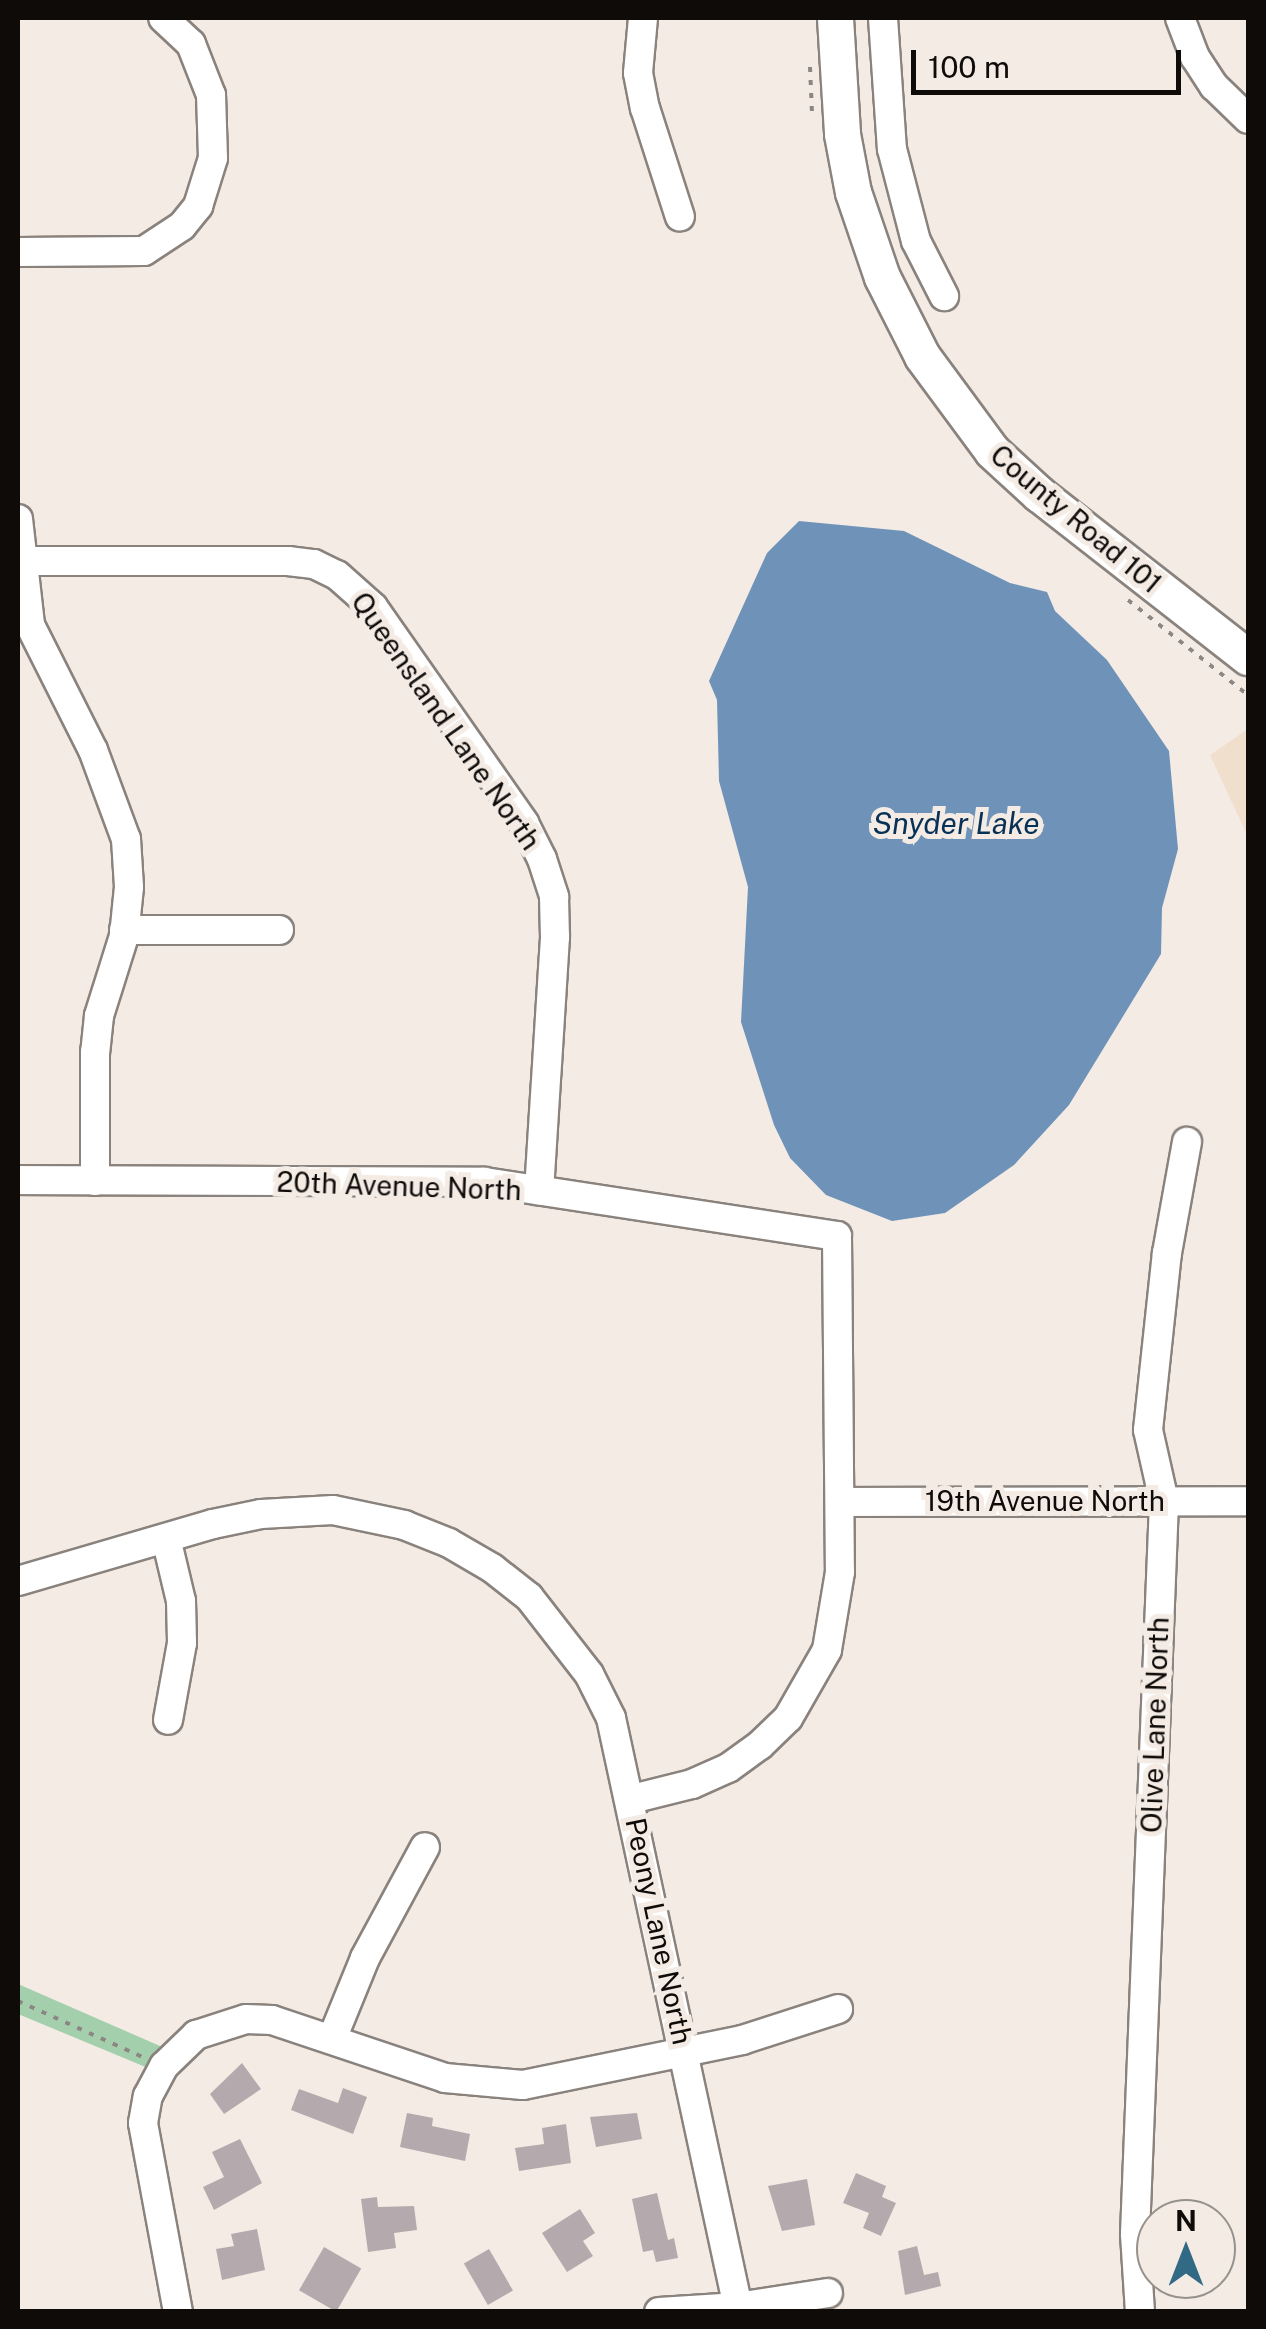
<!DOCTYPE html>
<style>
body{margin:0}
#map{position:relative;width:1266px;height:2329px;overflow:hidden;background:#f3ebe4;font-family:"Public Sans",sans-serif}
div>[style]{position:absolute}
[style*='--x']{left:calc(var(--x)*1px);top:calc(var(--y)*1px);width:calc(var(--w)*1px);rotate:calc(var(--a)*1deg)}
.commercial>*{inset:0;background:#f1dfce}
.green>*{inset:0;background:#a3cfac}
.water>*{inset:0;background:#6f93b8}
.building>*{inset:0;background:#b4aaad;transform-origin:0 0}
.path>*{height:4px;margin-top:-2px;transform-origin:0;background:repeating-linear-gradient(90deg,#8d8783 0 5px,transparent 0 13px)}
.roads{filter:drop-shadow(2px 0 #8a827d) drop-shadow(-2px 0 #8a827d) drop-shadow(0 2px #8a827d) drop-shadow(0 -2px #8a827d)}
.minor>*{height:28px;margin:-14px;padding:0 14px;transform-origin:14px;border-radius:14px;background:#fff}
.major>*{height:35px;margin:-17.5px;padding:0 17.5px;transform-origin:17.5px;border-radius:17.5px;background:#fff}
span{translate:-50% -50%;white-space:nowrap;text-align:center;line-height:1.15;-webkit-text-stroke:10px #f3ebe4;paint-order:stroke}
.street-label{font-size:28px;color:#0e0b09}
.water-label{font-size:30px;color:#073156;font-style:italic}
.frame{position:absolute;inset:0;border:20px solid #0e0b09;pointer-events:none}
.north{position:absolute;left:1136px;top:2199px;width:100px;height:100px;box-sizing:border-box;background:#f3ebe4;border:2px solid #97918c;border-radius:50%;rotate:0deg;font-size:28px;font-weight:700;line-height:40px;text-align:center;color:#0e0b09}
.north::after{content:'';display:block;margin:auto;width:35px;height:45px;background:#326984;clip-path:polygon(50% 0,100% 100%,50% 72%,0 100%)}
.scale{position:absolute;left:911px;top:50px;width:270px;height:45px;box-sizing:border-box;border:5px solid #0e0b09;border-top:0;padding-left:12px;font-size:30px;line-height:35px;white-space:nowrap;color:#0e0b09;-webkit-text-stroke:8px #f3ebe4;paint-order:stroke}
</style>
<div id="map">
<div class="commercial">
<div style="clip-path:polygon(1248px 729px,1248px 837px,1210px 755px)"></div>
</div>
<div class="green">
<div style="clip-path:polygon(18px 1984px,176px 2053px,160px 2073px,18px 2014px)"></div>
</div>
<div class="water">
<div style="clip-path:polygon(799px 521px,904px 531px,1010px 583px,1047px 592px,1055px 611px,1107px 660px,1169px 751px,1178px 849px,1162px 908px,1161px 954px,1069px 1105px,1014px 1165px,945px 1213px,892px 1221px,826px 1195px,790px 1158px,774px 1125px,741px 1022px,748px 887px,719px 781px,717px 700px,709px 681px,767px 553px)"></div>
</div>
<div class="building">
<div style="clip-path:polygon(242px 2063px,261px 2089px,224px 2114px,210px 2094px)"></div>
<div style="clip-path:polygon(343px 2088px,367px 2097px,353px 2134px,291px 2110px,299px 2089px,338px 2103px)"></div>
<div style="clip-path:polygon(407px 2113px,433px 2118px,432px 2126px,470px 2134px,465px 2161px,400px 2147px)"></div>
<div style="clip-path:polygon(637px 2113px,642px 2139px,596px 2147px,590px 2117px)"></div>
<div style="clip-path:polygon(566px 2124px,571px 2163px,519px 2171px,515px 2148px,544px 2144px,542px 2128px)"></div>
<div style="clip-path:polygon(240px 2139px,262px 2183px,214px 2210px,203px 2187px,224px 2177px,212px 2152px)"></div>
<div style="clip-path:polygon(856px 2173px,886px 2186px,882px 2197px,896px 2203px,881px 2236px,863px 2228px,869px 2213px,843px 2203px)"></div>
<div style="clip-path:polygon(807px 2179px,815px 2225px,782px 2231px,768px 2186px)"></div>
<div style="clip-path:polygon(657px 2193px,668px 2240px,674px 2238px,678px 2258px,656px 2262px,653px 2250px,643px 2252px,632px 2199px)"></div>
<div style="clip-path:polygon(377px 2197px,378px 2207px,414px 2206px,417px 2230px,394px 2233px,396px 2248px,368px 2252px,361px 2199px)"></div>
<div style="clip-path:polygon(580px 2209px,595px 2233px,583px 2241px,593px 2256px,567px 2272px,542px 2233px)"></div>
<div style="clip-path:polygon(257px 2229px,265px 2270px,222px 2280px,216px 2249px,234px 2246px,231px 2234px)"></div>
<div style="clip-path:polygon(917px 2246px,924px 2275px,938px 2272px,941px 2286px,905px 2295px,898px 2251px)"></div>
<div style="left:324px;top:2247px;width:43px;height:50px;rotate:30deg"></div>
<div style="left:489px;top:2249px;width:48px;height:29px;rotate:60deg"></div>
</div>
<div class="path">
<div style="--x:810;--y:67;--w:46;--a:87.5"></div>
<div style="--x:1128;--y:600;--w:153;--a:38.4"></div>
<div style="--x:18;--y:2001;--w:139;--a:24.2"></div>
</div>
<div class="roads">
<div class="minor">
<div style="--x:643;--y:18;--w:55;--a:95.2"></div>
<div style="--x:638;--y:73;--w:36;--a:79"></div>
<div style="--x:645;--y:108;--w:114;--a:72.2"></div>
<div style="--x:883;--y:18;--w:131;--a:86.1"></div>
<div style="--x:892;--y:149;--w:95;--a:75.4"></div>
<div style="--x:916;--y:241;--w:62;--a:63"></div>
<div style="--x:1180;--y:18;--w:42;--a:69"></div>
<div style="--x:1195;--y:57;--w:35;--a:57"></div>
<div style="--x:1214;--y:86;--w:47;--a:44.1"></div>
<div style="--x:18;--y:252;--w:126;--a:-0.5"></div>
<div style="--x:144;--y:251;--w:45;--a:-33.3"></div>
<div style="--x:182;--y:226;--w:26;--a:-51"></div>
<div style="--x:198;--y:206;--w:50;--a:-72.6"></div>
<div style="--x:213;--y:158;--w:63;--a:-91.8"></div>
<div style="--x:211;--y:95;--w:55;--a:-111.4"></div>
<div style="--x:191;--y:44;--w:38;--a:-137"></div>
<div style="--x:18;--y:519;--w:107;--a:83.5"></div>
<div style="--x:30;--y:625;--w:140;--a:63.3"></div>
<div style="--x:93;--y:750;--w:95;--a:69.7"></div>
<div style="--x:126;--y:839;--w:48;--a:86.4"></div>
<div style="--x:129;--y:887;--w:49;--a:95.8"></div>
<div style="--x:124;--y:936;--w:84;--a:107.4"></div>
<div style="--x:99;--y:1016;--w:36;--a:96"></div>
<div style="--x:95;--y:1052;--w:129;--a:90"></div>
<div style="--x:21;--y:561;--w:267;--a:0"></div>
<div style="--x:288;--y:561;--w:26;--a:7"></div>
<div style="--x:314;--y:564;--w:25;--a:26"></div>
<div style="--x:337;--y:575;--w:48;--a:41.6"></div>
<div style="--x:373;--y:607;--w:264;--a:55"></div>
<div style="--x:524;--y:823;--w:40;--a:63.4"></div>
<div style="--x:542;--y:859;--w:40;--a:72"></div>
<div style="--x:554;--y:897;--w:40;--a:88.6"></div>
<div style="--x:555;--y:937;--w:254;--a:93.6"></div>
<div style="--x:124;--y:930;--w:155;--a:0"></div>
<div style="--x:18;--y:1180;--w:466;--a:0.2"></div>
<div style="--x:484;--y:1182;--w:357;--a:8.7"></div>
<div style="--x:837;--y:1236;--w:336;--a:89.5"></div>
<div style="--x:840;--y:1572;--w:79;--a:99.5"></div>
<div style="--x:827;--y:1650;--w:78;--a:119.8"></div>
<div style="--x:788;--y:1718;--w:39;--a:136"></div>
<div style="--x:760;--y:1745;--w:39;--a:144"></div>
<div style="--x:728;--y:1768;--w:39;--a:156"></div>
<div style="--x:692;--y:1784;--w:62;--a:166"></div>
<div style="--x:841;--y:1502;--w:407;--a:-0.1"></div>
<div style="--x:166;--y:1538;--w:65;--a:76.6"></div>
<div style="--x:181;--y:1601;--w:42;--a:88.6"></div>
<div style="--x:182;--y:1643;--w:78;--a:100.3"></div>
<div style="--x:18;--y:1581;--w:203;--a:-16.3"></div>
<div style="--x:213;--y:1524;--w:49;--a:-11.8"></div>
<div style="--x:261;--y:1514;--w:72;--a:-3.2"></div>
<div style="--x:333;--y:1510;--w:73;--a:11.9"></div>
<div style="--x:404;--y:1525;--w:48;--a:21.8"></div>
<div style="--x:449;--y:1543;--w:50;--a:30.2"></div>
<div style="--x:492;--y:1568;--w:47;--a:38.1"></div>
<div style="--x:529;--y:1597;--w:98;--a:52.1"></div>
<div style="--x:589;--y:1674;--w:49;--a:63.4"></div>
<div style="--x:611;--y:1718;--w:608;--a:77.84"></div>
<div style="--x:332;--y:2039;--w:87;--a:-67.8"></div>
<div style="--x:365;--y:1958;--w:126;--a:-61.6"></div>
<div style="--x:178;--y:2312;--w:192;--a:-100.5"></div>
<div style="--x:143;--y:2123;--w:27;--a:-80"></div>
<div style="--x:148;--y:2096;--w:34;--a:-62"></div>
<div style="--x:164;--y:2066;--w:45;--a:-44.1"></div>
<div style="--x:196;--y:2035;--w:52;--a:-17.7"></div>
<div style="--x:246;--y:2019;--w:26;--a:2"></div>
<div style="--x:272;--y:2020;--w:182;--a:18.5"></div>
<div style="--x:445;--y:2078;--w:78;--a:5.1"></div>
<div style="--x:523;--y:2085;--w:224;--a:-11.6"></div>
<div style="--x:742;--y:2040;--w:101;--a:-17.9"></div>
<div style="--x:659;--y:2312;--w:79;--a:-3.6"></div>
<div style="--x:738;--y:2307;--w:91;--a:-8.8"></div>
<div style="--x:1140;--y:2312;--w:78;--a:-93.7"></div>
<div style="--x:1135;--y:2234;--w:734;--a:-87.73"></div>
<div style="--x:1164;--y:1501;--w:73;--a:-102.7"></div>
<div style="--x:1148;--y:1430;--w:178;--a:-83.9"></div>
<div style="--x:1167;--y:1253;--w:113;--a:-79.8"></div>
</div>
<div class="major">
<div style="--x:835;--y:18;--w:116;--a:86.5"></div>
<div style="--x:842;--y:134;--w:59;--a:79.3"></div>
<div style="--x:853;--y:192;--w:90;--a:71.2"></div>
<div style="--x:882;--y:277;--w:89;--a:63.1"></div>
<div style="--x:922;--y:356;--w:118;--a:53.6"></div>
<div style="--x:992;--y:451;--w:64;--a:42.5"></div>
<div style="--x:1039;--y:494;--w:265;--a:38"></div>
</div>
</div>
<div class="street-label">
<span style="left:1076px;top:519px;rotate:40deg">County Road 101</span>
<span style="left:446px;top:721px;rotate:55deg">Queensland Lane North</span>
<span style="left:399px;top:1186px;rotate:2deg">20th Avenue North</span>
<span style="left:1045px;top:1501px">19th Avenue North</span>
<span style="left:1155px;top:1725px;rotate:-88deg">Olive Lane North</span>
<span style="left:659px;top:1931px;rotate:78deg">Peony Lane North</span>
</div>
<div class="water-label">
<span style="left:956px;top:823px">Snyder Lake</span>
</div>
<div class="frame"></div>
<div class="north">N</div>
<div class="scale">100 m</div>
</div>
